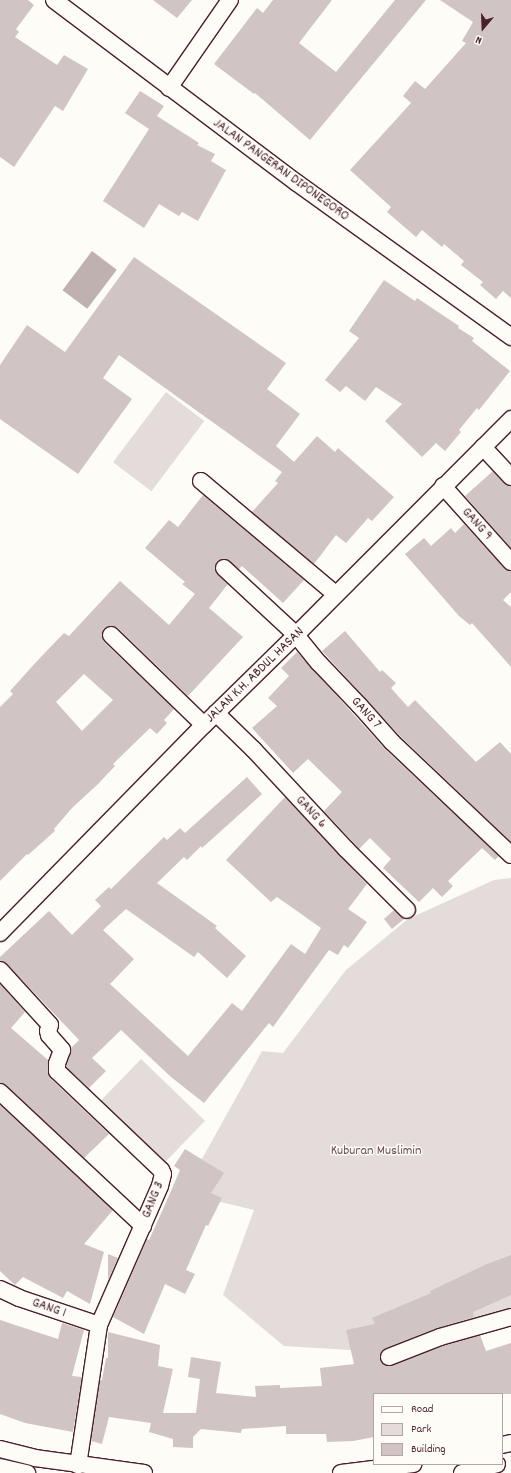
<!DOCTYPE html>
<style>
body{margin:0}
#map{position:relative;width:511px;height:1473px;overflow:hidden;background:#fdfcf7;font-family:Dekko,sans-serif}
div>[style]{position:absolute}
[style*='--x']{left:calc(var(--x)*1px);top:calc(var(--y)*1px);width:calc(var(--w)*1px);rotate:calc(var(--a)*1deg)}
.green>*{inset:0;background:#e3dcda;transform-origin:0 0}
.water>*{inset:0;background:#c0b1b1;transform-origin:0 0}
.building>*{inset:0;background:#d0c5c4}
.roads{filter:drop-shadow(1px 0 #4a1f2b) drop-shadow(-1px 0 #4a1f2b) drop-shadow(0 1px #4a1f2b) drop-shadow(0 -1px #4a1f2b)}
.minor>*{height:16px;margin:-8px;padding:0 8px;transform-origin:8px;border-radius:8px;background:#fdfcf7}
span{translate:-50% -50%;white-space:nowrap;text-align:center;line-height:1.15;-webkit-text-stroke:3px #fdfcf7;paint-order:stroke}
.street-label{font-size:14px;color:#4a1f2b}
.park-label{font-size:14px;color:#704e57}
.legend{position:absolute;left:373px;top:1393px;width:130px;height:72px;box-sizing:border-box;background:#fdfcf7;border:1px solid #b5a4a5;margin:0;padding:5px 7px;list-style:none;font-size:12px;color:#4a1f2b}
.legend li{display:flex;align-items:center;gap:8px;height:20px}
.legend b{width:20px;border:1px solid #b5a4a5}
.north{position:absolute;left:463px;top:8px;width:40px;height:40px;-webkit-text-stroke:3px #fdfcf7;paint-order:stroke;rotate:199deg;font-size:11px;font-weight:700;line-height:16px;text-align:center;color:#4a1f2b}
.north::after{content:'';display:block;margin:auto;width:14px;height:18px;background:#4a1f2b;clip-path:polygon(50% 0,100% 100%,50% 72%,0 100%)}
</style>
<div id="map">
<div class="green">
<div style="left:166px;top:392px;width:48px;height:88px;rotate:37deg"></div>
<div style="clip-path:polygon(511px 878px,511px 1316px,400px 1353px,284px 1346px,223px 1295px,254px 1210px,183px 1193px,262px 1051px,283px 1053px,346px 970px,408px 919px,494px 880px)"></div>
<div style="left:141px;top:1059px;width:89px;height:59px;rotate:44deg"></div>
</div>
<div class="water">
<div style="left:92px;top:251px;width:31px;height:49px;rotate:37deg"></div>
</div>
<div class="building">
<div style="clip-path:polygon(0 0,28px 0,34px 5px,16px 29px,19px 32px,15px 37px,57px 65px,64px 55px,88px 69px,63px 111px,55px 106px,14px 167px,0 157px)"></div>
<div style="clip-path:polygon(153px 0,192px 0,177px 18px)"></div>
<div style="clip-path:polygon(273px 0,332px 0,299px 43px,336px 72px,395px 0,426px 0,310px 140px,255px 93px,254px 94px,214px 64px,257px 8px,263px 13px)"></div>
<div style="clip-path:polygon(440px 0,511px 0,511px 298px,503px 291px,496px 299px,480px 285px,483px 282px,461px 265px,464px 261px,444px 244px,442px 247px,422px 230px,416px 237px,387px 212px,391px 207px,350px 170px,411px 103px,403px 96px,415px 81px,425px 89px,466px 43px,462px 41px,473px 22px)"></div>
<div style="clip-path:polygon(140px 91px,164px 106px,157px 116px,199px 143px,197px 145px,215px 154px,211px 161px,226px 170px,198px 221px,182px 212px,179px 216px,159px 204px,144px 228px,103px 201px,149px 129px,125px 113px)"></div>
<div style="clip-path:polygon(134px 257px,286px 363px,267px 389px,300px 414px,276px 446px,294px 462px,317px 436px,335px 452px,338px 448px,394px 497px,372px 521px,368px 518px,346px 543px,336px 535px,314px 564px,252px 512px,278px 483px,275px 481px,282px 472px,119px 355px,103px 378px,132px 399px,78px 474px,0 419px,0 365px,27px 325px,65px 352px)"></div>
<div style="clip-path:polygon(384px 280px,415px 301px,417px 298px,459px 326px,458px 328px,474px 338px,472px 341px,510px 371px,479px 410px,477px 408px,459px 430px,461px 432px,445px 451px,436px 443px,422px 457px,385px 421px,402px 404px,376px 387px,365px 401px,346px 386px,340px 392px,325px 380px,359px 338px,349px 331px)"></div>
<div style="clip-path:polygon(493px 471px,504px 483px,511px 486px,511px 548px,465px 496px)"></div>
<div style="clip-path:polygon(evenodd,203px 495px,304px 580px,283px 603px,242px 566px,239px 569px,226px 559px,217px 561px,215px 566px,215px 571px,228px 584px,209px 608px,243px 637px,188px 696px,118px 628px,113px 626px,104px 628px,102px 633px,104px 642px,174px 709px,164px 720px,167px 723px,157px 734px,150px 728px,113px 764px,115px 766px,98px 784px,72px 808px,54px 829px,55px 831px,28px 855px,27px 854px,0 881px,0 707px,13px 694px,10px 691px,38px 660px,64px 633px,69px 636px,120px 581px,169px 625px,195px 594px,182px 584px,185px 582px,145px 548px,169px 520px,178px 527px,203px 495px,84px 674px,113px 700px,82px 731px,56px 702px,84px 674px)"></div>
<div style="clip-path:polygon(464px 524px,504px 568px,511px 571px,511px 592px,503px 600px,511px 607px,511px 667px,472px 623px,470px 625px,459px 616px,405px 554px,424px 538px,431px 546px,451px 528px,455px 533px)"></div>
<div style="clip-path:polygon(345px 631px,380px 672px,382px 670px,396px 683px,391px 688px,408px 707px,415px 700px,476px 762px,500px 742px,511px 754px,511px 842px,399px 735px,322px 651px)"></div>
<div style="clip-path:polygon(297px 652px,385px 749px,499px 856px,495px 860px,482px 848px,448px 881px,453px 886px,442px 897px,433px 888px,419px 902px,383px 868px,391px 859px,370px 838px,359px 849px,353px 842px,324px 811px,342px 792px,308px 759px,293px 773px,252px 728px,277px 706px,268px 698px,289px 676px,281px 668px)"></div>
<div style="clip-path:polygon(247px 777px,262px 794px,202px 848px,201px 846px,187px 860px,184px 857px,157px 883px,217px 926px,215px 928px,246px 956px,227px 978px,198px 952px,194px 957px,126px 909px,103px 930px,134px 959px,110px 984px,188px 1056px,232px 1003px,242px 1011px,291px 944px,305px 954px,321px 928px,277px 897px,271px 902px,226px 860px,285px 797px,367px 884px,348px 909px,367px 922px,348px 948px,344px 945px,338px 955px,329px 950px,273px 1027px,269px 1023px,204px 1103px,171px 1077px,121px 1030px,92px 1058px,106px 1071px,89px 1088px,66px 1067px,71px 1048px,79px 1040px,7px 964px,0 961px,0 957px,49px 911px,72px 935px,101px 906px,95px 900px,109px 887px,111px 889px,164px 837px,167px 840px,180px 828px,185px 833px)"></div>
<div style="clip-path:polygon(394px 910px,404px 919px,392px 929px,384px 919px)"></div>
<div style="clip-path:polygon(0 984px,25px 1012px,11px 1028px,48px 1060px,48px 1071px,50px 1078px,109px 1134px,84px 1158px,6px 1085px,0 1083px)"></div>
<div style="clip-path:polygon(0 1105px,113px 1210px,84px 1244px,104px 1252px,90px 1304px,67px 1291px,63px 1298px,23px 1277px,15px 1285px,0 1271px)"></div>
<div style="clip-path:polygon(185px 1149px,224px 1173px,211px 1193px,222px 1198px,208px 1226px,206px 1225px,186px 1270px,195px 1274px,185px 1294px,165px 1284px,144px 1334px,113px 1317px,147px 1239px,149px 1240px,164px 1207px,180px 1170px,174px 1166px)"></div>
<div style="clip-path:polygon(108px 1254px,118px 1258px,108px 1280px)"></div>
<div style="clip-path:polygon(511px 1255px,511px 1295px,473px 1312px,474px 1317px,437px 1328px,386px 1348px,380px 1356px,383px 1364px,388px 1366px,443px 1346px,480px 1335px,486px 1351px,511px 1343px,511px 1394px,374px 1394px,374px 1437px,353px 1441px,327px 1442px,326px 1434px,286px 1434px,286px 1426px,242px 1429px,241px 1433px,201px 1429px,193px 1437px,193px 1448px,173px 1447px,173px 1439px,149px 1432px,151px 1423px,109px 1417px,102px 1444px,91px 1441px,100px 1380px,102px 1380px,106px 1358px,108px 1358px,108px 1332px,160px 1345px,158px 1366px,173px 1369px,163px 1413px,196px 1413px,200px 1379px,188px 1377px,191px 1357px,221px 1362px,216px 1393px,256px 1397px,255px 1386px,280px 1385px,280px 1388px,322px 1386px,320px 1368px,354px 1364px,346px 1330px,375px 1324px,372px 1318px,431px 1293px,430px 1291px,487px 1264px)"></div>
<div style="clip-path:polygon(0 1320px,58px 1339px,62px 1323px,84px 1330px,72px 1376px,82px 1377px,73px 1432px,25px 1423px,0 1414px)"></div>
</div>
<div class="roads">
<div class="minor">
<div style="--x:54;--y:0;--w:304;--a:37"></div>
<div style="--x:297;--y:183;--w:264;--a:35.7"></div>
<div style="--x:169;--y:88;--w:107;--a:-55.3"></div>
<div style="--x:483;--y:447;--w:41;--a:47"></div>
<div style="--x:201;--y:481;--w:175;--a:40.1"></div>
<div style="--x:443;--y:486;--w:102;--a:48.2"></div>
<div style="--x:224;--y:568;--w:98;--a:42.9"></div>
<div style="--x:296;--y:635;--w:36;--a:51"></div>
<div style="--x:319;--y:663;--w:59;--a:46.4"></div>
<div style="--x:360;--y:706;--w:48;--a:48.4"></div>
<div style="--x:392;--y:742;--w:164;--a:43.5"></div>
<div style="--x:111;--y:635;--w:129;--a:44.1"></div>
<div style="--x:216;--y:713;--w:53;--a:44.2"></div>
<div style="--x:254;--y:750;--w:135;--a:47.1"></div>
<div style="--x:346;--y:849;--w:86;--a:45"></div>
<div style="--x:0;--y:933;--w:291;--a:-45.6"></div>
<div style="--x:204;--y:725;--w:129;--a:-44.4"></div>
<div style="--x:296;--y:635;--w:305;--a:-45.1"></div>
<div style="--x:0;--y:970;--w:74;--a:47.7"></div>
<div style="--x:50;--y:1025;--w:6;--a:108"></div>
<div style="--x:48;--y:1031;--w:4;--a:76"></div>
<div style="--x:49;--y:1035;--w:20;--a:49"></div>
<div style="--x:62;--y:1050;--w:15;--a:110"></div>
<div style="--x:57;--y:1064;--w:7;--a:90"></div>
<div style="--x:57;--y:1071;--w:144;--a:43.6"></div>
<div style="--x:161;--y:1170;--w:4;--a:63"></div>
<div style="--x:163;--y:1174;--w:12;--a:104"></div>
<div style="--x:160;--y:1186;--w:152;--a:113.7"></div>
<div style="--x:99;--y:1325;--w:142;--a:98.5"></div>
<div style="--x:0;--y:1092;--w:196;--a:43.1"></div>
<div style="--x:0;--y:1289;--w:21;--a:25"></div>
<div style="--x:19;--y:1298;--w:84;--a:18.6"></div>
<div style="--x:389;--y:1357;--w:55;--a:-21.4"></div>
<div style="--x:440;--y:1337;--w:74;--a:-15.7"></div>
<div style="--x:502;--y:1445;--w:9;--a:-13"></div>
<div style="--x:0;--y:1449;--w:36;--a:14"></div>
<div style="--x:35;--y:1458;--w:110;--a:7.8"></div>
<div style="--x:0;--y:1467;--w:28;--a:13"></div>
<div style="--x:341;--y:1473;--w:73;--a:-7.1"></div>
<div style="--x:462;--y:1473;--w:36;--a:-14"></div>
</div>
</div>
<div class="street-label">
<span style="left:281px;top:170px;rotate:36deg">JALAN PANGERAN DIPONEGORO</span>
<span style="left:477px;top:524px;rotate:48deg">GANG 9</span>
<span style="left:255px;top:675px;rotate:-44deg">JALAN K.H. ABDUL HASAN</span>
<span style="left:366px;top:713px;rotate:48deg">GANG 7</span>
<span style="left:311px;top:812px;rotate:47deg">GANG 6</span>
<span style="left:153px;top:1200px;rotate:-68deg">GANG 3</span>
<span style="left:49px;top:1308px;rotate:19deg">GANG 1</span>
</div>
<div class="park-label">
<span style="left:376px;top:1151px">Kuburan Muslimin</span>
</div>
<ul class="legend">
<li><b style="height:5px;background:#fdfcf7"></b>Road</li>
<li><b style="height:11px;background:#e3dcda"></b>Park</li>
<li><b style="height:11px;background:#d0c5c4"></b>Building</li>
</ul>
<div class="north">N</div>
</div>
